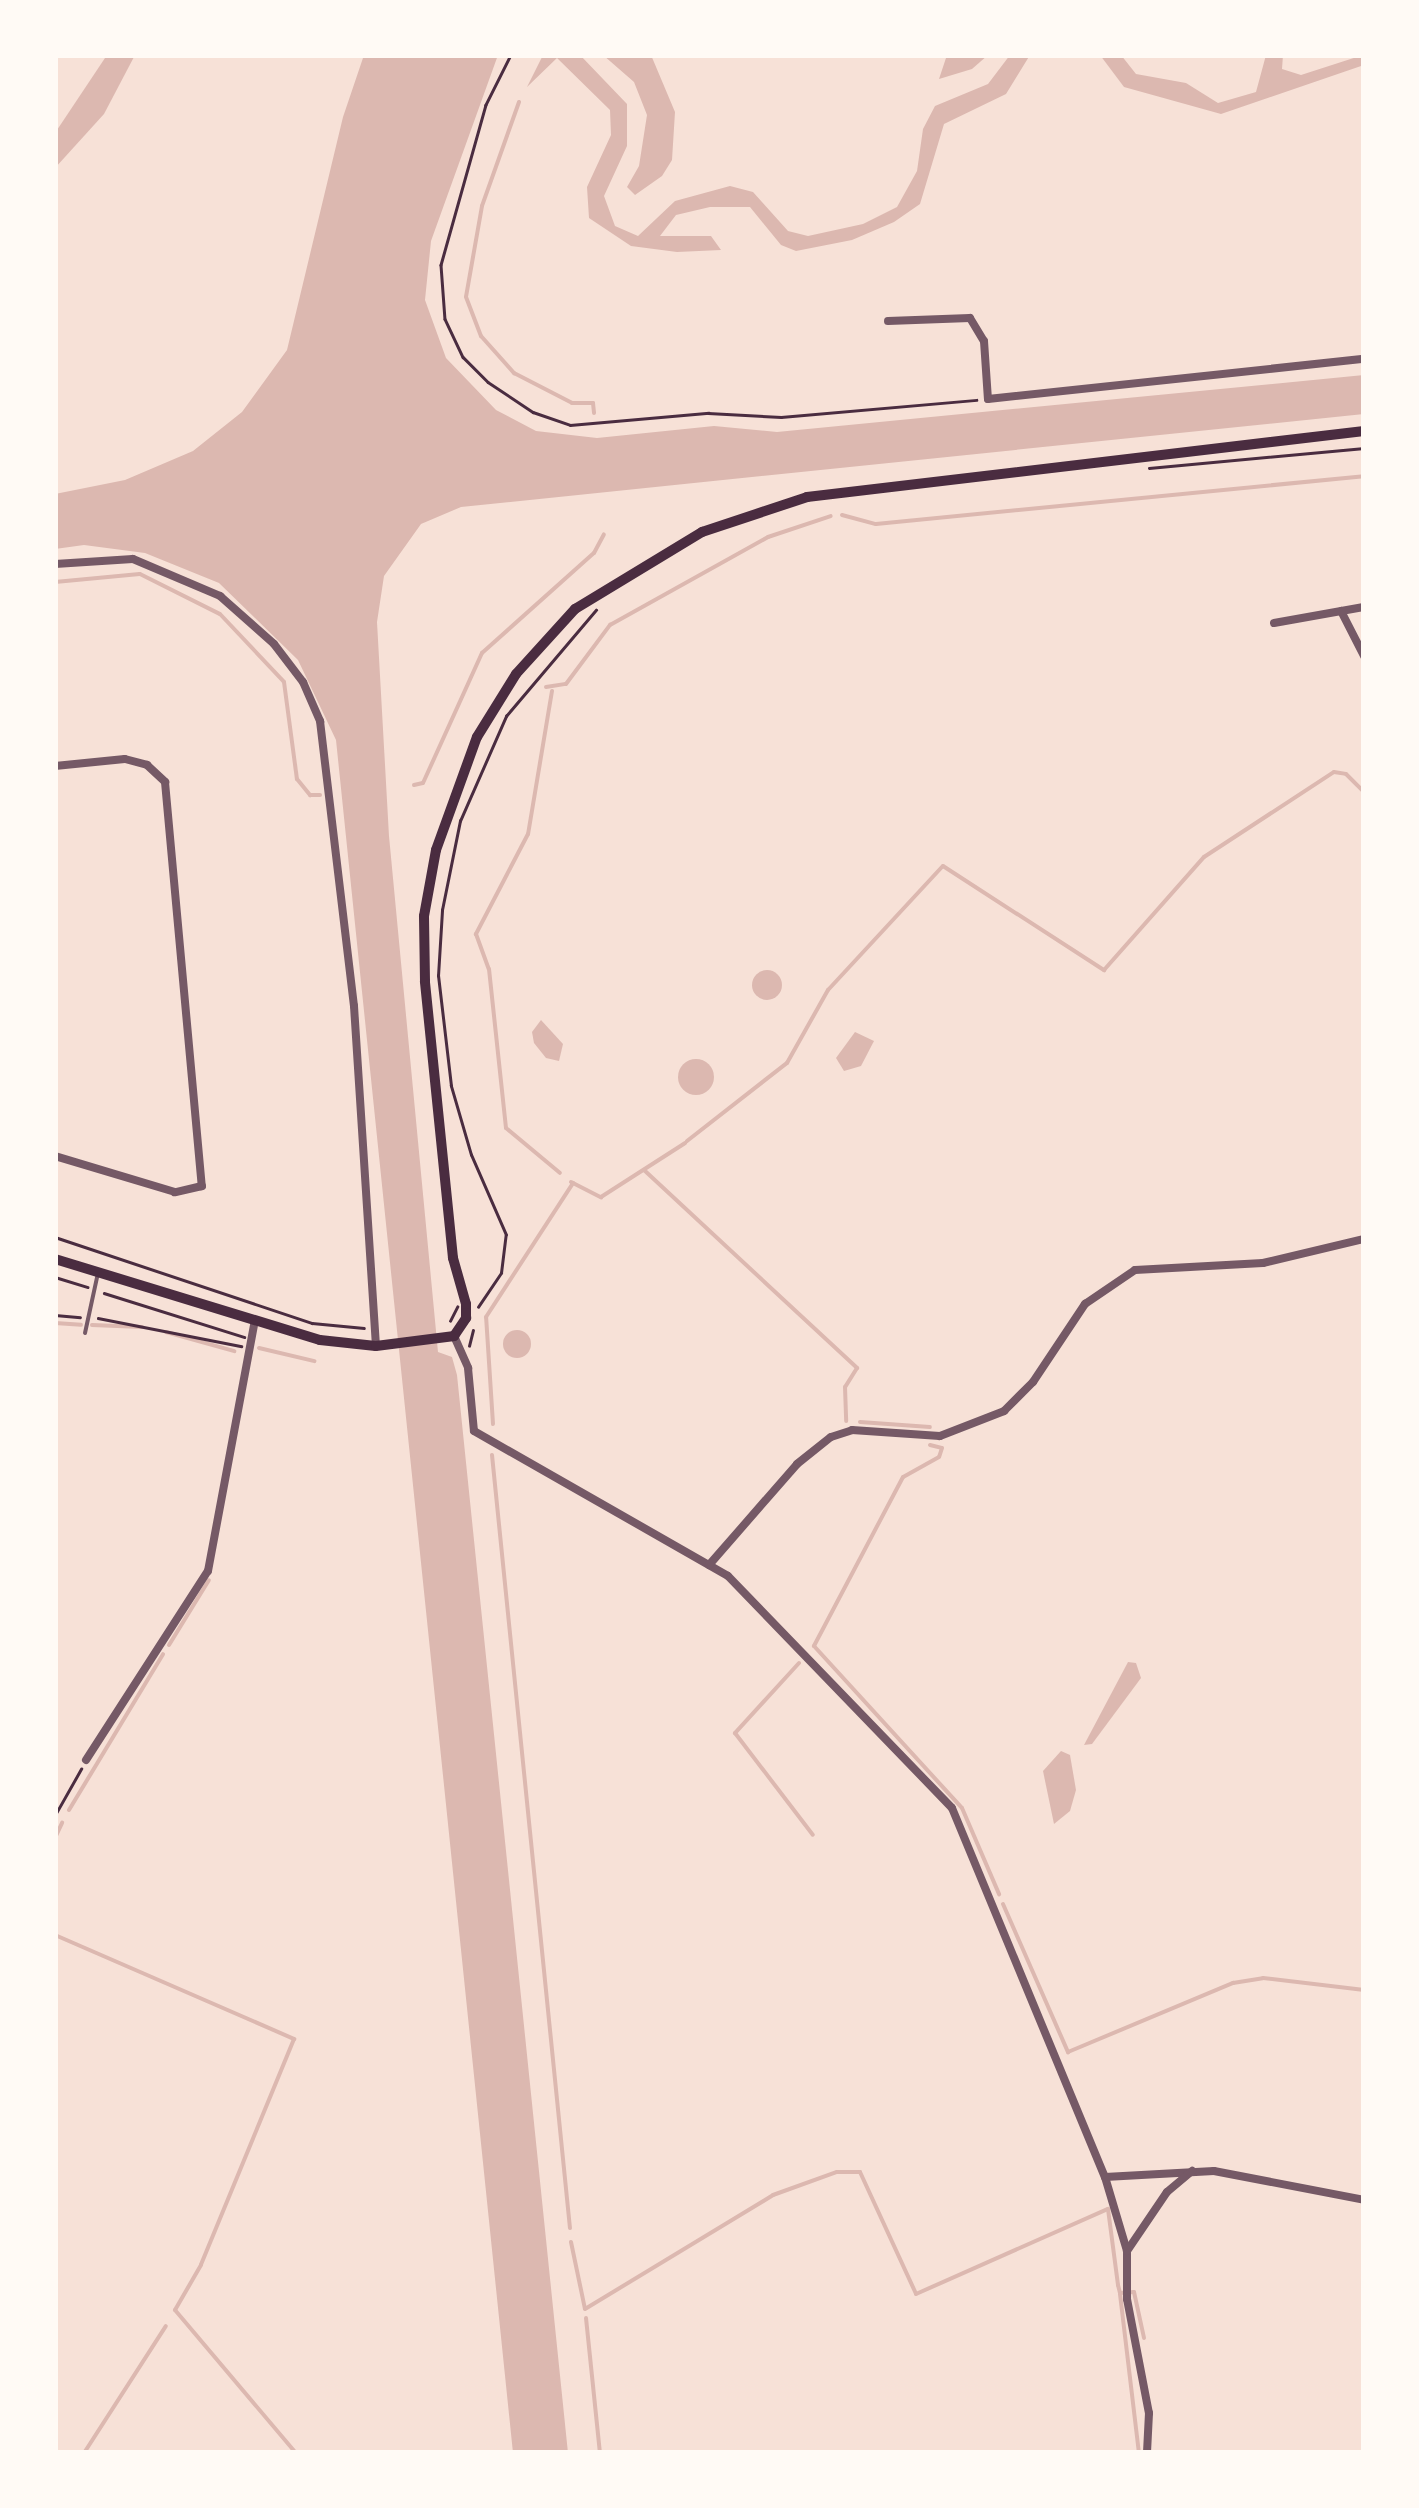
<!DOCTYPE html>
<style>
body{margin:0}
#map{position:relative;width:1419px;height:2508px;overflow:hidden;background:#f7e1d7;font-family:"Public Sans",sans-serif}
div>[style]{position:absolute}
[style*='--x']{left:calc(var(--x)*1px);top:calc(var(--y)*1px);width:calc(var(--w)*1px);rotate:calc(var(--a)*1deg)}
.water>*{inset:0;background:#dcb8b0}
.round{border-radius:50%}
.stream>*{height:4px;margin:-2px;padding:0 2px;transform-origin:2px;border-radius:2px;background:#dcb8b0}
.path>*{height:2.5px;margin:-1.25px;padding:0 1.25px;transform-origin:1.25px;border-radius:1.25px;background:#4a2c40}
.service>*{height:4px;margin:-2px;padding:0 2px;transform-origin:2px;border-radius:2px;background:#755966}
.minor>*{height:8px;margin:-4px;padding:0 4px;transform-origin:4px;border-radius:4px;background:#755966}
.secondary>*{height:10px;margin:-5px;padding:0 5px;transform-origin:5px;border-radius:5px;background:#4a2c40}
span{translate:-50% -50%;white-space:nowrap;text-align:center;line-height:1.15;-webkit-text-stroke:8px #fffaf5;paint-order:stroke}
.frame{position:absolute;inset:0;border:58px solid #fffaf5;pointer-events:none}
</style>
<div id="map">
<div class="water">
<div style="clip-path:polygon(107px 55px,135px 55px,104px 114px,55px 168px,55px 133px)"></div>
<div style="clip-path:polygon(364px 55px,498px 55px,431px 241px,425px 300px,446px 358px,496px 410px,536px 431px,597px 438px,714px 426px,777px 432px,1364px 375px,1364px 414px,461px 507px,421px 524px,384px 576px,377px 622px,389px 836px,438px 1352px,452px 1357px,457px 1375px,568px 2453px,513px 2453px,336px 740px,298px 660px,219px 583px,145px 553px,84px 545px,55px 549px,55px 494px,125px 480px,193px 451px,242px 412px,287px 350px,343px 117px)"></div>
<div style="clip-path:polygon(543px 55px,580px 55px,627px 104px,627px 146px,604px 196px,615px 226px,638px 236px,675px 201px,730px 186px,753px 192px,788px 231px,808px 236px,863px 224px,897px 207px,917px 171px,923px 129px,935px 106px,988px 84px,1010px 55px,1030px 55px,1006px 94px,944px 124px,920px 204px,894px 222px,852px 240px,796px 251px,781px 245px,750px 207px,710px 207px,676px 215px,660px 236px,711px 236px,721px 250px,677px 252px,631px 246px,589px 218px,587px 187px,611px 135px,610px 110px,557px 58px,527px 87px)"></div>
<div style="clip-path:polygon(603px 55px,651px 55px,675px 112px,672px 160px,662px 176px,635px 195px,627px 187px,639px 166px,647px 115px,634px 82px)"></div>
<div style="clip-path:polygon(947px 55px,988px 55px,972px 69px,939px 79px)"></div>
<div style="clip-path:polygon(1100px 55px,1121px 55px,1136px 74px,1186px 83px,1218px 103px,1256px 92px,1266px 55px,1283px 55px,1282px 69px,1301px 75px,1363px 55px,1364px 65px,1221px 114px,1124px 87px)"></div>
<div class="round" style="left:752px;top:970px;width:30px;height:30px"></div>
<div style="clip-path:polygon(541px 1020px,563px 1044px,559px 1061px,546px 1058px,534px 1043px,532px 1032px)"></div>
<div style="clip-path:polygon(855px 1032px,874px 1041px,861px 1066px,844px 1071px,836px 1058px)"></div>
<div class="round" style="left:678px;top:1059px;width:36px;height:36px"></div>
<div class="round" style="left:503px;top:1330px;width:28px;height:28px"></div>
<div style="clip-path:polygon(1128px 1662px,1136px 1663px,1141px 1678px,1092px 1744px,1084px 1745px)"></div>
<div style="clip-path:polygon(1061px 1751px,1070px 1755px,1076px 1790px,1070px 1811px,1054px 1824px,1043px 1771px)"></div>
</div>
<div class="stream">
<div style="--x:519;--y:102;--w:110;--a:109.6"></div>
<div style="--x:482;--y:206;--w:92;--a:100"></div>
<div style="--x:466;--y:297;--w:42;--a:69"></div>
<div style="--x:481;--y:336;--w:50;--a:48.3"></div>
<div style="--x:514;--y:373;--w:65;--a:27.3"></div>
<div style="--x:572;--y:403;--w:21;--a:0"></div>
<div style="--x:593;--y:403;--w:10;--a:84"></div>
<div style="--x:842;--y:515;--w:35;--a:15"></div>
<div style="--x:876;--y:524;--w:490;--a:-5.6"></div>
<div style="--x:55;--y:582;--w:85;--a:-5.4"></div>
<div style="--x:140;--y:574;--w:89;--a:26.6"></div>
<div style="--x:220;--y:614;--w:93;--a:46.7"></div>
<div style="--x:284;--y:682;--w:98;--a:82.4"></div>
<div style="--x:297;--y:779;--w:21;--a:51"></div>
<div style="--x:310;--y:795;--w:10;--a:0"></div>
<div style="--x:546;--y:687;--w:20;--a:-9"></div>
<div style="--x:566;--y:684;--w:74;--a:-53.3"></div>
<div style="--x:610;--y:625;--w:181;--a:-29.1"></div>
<div style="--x:768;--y:537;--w:66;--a:-18.4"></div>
<div style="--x:552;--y:691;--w:145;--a:99.5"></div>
<div style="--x:528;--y:834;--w:113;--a:117.5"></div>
<div style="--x:476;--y:934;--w:37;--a:70"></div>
<div style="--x:489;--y:969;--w:160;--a:83.9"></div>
<div style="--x:506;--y:1128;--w:70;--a:39.8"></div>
<div style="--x:414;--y:785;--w:9;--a:-13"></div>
<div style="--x:423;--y:783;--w:143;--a:-65.6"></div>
<div style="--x:482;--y:653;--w:150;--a:-41.8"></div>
<div style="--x:594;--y:553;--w:21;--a:-62"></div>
<div style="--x:687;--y:1141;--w:127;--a:-38"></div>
<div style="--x:787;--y:1063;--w:84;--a:-60.7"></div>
<div style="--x:828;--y:990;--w:169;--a:-47.2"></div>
<div style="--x:943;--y:866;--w:192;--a:32.9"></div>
<div style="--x:1104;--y:970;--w:151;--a:-48.5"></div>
<div style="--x:1204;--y:857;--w:155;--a:-33.2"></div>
<div style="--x:1334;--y:772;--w:12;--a:9"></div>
<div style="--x:1346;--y:774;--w:25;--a:45"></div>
<div style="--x:644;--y:1170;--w:291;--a:42.9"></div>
<div style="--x:857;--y:1368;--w:22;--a:122"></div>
<div style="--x:845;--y:1387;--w:34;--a:88"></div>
<div style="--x:571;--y:1182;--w:34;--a:27"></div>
<div style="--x:601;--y:1197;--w:100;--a:-32.7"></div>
<div style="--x:55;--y:1323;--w:26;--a:4"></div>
<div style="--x:92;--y:1325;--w:50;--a:2.3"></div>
<div style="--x:166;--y:1332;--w:71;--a:15.6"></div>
<div style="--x:259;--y:1348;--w:57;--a:13.3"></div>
<div style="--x:860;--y:1422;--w:70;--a:4.1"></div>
<div style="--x:493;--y:1424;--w:107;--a:-93.7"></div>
<div style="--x:486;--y:1317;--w:160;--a:-57"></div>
<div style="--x:930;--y:1445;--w:12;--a:14"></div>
<div style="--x:942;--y:1448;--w:9;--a:108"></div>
<div style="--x:939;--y:1457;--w:41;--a:150.9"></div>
<div style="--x:903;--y:1477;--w:191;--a:117.8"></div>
<div style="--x:814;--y:1646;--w:219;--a:47.6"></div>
<div style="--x:962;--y:1808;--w:94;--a:66.7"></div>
<div style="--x:492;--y:1455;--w:777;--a:84.24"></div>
<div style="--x:169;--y:1645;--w:76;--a:-58.4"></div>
<div style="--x:799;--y:1663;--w:95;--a:132.4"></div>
<div style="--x:735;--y:1733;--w:128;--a:52.6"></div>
<div style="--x:69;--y:1810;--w:182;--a:-58.9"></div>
<div style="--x:55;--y:1838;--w:17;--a:-65"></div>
<div style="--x:1003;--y:1904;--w:162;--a:66.3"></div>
<div style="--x:1068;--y:2052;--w:179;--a:-22.7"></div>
<div style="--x:1233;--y:1983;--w:30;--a:-9"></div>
<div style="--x:1263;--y:1978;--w:102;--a:6.8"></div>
<div style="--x:55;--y:1935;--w:261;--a:23.5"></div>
<div style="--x:294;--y:2039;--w:244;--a:112.4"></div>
<div style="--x:201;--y:2265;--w:52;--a:120"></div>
<div style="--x:175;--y:2310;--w:187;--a:49.8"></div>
<div style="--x:571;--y:2242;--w:68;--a:78.2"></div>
<div style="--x:585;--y:2309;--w:220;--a:-31.2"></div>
<div style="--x:773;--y:2195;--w:68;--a:-19.8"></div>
<div style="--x:837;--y:2172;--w:23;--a:0"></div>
<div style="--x:860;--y:2172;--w:134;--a:65.3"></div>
<div style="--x:916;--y:2294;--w:210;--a:-23.9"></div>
<div style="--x:1108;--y:2209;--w:77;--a:82.5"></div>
<div style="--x:1118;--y:2285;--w:8;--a:76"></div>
<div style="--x:1120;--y:2293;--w:14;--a:-4"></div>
<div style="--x:1134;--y:2292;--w:47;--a:77.7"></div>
<div style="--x:1120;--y:2294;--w:160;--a:83.2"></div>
<div style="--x:586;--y:2318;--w:136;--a:84.1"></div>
<div style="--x:84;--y:2453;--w:151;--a:-57.2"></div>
</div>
<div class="path">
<div style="--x:511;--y:55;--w:56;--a:116.6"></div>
<div style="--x:486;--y:105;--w:166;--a:105.7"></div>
<div style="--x:441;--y:265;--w:54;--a:85.8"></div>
<div style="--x:445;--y:319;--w:42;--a:64.7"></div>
<div style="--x:463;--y:357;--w:35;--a:45"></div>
<div style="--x:488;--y:382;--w:54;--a:33.7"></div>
<div style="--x:533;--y:412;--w:39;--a:19"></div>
<div style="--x:570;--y:425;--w:139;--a:-5"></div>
<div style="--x:708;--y:413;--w:73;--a:3.1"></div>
<div style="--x:781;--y:417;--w:196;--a:-5"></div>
<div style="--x:1149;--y:468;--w:216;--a:-5.3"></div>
<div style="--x:55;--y:1237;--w:271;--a:18.5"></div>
<div style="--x:312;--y:1323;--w:52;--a:5.5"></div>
<div style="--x:55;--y:1277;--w:34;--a:17"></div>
<div style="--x:104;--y:1293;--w:147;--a:17.4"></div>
<div style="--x:478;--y:1307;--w:41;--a:-55.9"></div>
<div style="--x:501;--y:1273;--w:38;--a:-83"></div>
<div style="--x:506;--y:1235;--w:87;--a:-113.6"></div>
<div style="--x:471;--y:1155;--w:72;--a:-106.2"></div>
<div style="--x:451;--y:1086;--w:111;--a:-96.7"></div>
<div style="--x:438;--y:976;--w:66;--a:-86.5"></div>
<div style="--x:442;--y:910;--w:91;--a:-78.6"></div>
<div style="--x:460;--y:821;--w:115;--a:-66.3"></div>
<div style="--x:506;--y:716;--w:139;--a:-49.7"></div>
<div style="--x:55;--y:1315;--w:25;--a:5"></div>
<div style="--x:98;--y:1318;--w:146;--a:11.1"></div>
<div style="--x:450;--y:1321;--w:16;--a:-63"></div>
<div style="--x:469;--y:1346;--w:16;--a:-76"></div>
<div style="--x:55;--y:1815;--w:53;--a:-60.5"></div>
</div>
<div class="service">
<div style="--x:85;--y:1333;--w:61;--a:-77.8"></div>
</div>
<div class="minor">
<div style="--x:888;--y:321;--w:82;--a:-2.1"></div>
<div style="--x:970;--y:318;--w:27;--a:59"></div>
<div style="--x:984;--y:341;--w:58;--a:86.1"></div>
<div style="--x:988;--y:399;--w:378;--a:-6.1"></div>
<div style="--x:55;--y:564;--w:78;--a:-3.7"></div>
<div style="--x:133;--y:559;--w:95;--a:23"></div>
<div style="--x:220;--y:596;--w:72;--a:41.6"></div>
<div style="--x:274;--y:644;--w:48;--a:52.7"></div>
<div style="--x:303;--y:682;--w:43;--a:66.4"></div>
<div style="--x:320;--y:721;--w:287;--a:83.2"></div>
<div style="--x:354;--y:1006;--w:341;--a:86.3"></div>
<div style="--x:1341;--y:611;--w:51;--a:62.9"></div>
<div style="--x:1274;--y:623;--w:91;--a:-10.1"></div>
<div style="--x:55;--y:766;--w:70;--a:-5.7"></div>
<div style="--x:125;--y:759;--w:23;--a:15"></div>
<div style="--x:147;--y:765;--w:25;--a:43"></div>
<div style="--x:165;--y:782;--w:406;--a:84.8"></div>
<div style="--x:202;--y:1186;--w:28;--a:167"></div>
<div style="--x:175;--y:1192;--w:125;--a:-163.3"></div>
<div style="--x:454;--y:1336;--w:35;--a:66"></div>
<div style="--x:468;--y:1368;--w:63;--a:84.6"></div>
<div style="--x:474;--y:1431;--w:292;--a:29.7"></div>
<div style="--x:728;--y:1576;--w:322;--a:46"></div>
<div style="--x:952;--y:1808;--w:399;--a:67.5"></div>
<div style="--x:1105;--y:2177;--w:77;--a:73.4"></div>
<div style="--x:1127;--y:2251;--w:48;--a:90"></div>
<div style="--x:1127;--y:2299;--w:116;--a:79.1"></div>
<div style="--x:1149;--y:2413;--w:40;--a:92.9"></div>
<div style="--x:709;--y:1565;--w:134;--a:-48.9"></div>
<div style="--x:797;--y:1464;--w:43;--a:-38.5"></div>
<div style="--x:831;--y:1437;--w:22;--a:-18"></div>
<div style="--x:852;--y:1430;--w:88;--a:3.9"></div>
<div style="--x:940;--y:1436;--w:69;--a:-21.3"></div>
<div style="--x:1004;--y:1411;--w:41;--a:-45"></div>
<div style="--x:1033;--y:1382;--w:94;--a:-56.3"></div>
<div style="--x:1085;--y:1304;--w:60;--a:-34.2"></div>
<div style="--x:1135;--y:1270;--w:128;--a:-3.1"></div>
<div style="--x:1263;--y:1263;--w:104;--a:-13.4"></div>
<div style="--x:86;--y:1760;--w:225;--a:-57.2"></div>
<div style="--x:208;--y:1571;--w:255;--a:-79.4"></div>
<div style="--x:1105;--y:2177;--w:109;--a:-3.2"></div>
<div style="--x:1214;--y:2171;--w:153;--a:10.9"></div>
<div style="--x:1127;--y:2251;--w:71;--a:-55.9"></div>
<div style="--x:1167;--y:2192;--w:33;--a:-40"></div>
</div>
<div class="secondary">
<div style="--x:55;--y:1259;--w:277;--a:17"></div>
<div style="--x:320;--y:1340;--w:56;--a:6.1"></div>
<div style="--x:376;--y:1346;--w:79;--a:-7.3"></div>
<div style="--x:454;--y:1336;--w:22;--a:-56"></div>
<div style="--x:466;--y:1318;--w:14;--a:-90"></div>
<div style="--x:466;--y:1304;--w:48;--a:-105.8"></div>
<div style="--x:453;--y:1258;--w:278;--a:-95.8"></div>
<div style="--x:425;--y:981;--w:65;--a:-90.9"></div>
<div style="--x:424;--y:916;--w:67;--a:-79.7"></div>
<div style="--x:436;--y:850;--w:120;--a:-70.1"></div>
<div style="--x:477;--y:737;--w:74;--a:-58.2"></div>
<div style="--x:516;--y:674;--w:88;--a:-47.8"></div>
<div style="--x:575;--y:609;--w:149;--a:-31.2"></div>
<div style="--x:702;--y:532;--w:111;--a:-18.4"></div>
<div style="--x:807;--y:497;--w:561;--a:-6.76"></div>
</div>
<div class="frame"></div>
</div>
